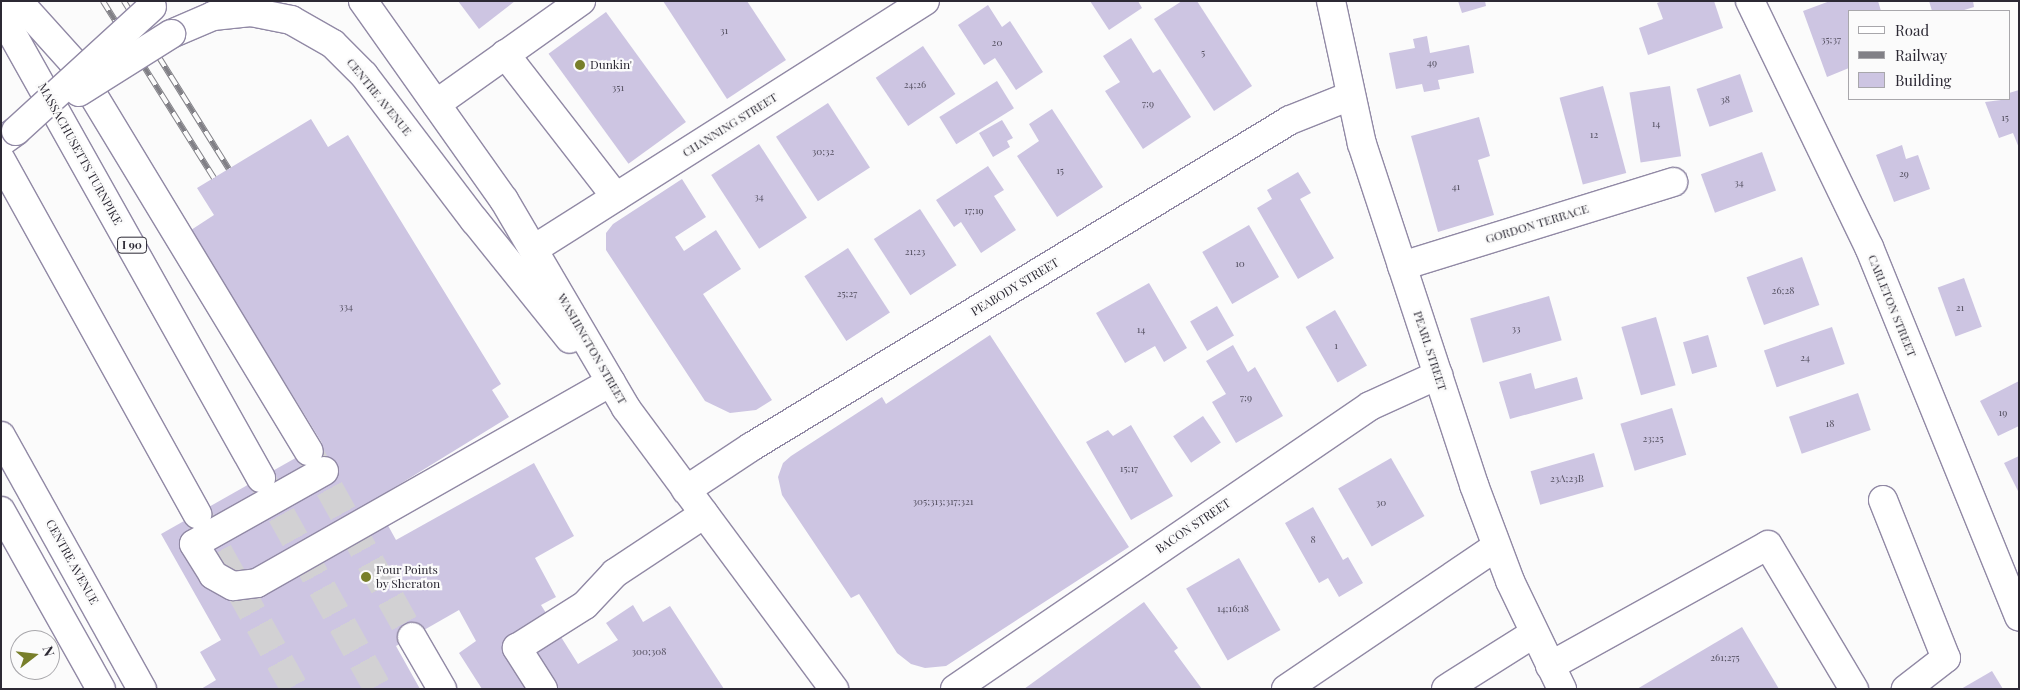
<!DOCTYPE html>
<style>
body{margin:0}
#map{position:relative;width:2020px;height:690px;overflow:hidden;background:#fbfbfb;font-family:"Playfair Display",serif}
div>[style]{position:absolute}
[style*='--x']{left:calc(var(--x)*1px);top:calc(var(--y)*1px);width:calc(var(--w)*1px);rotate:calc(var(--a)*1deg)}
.building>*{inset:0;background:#cdc5e2;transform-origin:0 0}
.highway-tunnel>*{height:28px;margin-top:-14px;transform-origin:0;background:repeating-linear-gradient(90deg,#d2d1d3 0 28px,transparent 0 42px)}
.roads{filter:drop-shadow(1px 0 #9189a5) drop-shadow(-1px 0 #9189a5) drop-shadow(0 1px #9189a5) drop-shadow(0 -1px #9189a5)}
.minor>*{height:28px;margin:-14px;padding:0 14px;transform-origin:14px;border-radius:14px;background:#fff}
.major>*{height:28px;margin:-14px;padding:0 14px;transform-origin:14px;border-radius:14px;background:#fff}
.highway>*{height:28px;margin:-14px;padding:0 14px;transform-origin:14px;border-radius:14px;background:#fff}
.rail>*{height:5.5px;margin-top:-2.75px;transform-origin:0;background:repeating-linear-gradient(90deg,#fbfbfb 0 11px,#818086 0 22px);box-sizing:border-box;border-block:1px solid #818086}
.bridges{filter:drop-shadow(1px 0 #9189a5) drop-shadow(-1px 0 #9189a5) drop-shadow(0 1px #9189a5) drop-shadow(0 -1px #9189a5)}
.major-bridge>*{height:28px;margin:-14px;padding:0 14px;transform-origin:14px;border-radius:14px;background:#fff}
.dots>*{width:14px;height:14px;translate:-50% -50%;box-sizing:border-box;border:2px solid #fbfbfb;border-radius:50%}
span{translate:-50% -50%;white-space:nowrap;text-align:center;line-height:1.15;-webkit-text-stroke:4.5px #fbfbfb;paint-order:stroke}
.number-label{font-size:10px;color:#545060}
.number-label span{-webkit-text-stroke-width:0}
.shield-label span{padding:1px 4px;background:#fbfbfb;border:1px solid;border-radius:4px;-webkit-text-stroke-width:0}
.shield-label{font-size:11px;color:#2c2934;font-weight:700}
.poi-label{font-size:12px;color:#2c2934}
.left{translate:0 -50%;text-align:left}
.street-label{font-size:12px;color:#2c2934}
.frame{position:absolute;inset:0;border:2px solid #2c2934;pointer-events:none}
.legend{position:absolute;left:1848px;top:10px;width:162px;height:90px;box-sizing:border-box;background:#fbfbfb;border:1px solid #a8a7ab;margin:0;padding:6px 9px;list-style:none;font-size:15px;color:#2c2934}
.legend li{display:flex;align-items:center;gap:10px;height:25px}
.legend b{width:25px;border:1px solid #a8a7ab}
.north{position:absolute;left:10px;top:630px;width:50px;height:50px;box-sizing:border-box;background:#fbfbfb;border:1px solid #a8a7ab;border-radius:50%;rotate:74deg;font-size:14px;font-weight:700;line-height:20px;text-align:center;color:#2c2934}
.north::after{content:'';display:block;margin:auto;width:18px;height:22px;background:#787f2a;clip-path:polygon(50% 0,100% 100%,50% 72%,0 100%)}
</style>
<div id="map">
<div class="building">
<div style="clip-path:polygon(458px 1px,515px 1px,479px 29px)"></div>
<div style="clip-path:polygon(663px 1px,747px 1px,786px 60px,727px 99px)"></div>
<div style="clip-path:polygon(1090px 1px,1138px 1px,1142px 8px,1109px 30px)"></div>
<div style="clip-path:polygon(1182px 1px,1197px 1px,1252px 86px,1214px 111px,1154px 19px)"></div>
<div style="clip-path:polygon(1458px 1px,1485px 1px,1486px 6px,1462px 13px)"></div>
<div style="clip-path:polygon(1663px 1px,1714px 1px,1723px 28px,1648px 55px,1639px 28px,1663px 19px,1657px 3px)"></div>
<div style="clip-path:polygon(1830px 1px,1878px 1px,1881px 11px,1849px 11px,1849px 68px,1827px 77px,1803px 11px)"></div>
<div style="clip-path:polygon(1929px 1px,1973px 1px,1974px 7px,1961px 11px,1932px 11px)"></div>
<div style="clip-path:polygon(988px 5px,1002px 27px,1010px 21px,1043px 72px,1016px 90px,995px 58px,984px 65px,958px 25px)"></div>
<div style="left:606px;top:12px;width:136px;height:71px;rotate:54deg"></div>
<div style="clip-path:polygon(1427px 36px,1430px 53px,1469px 45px,1474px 73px,1438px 80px,1440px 89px,1424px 92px,1422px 84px,1396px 89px,1389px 53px,1415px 48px,1413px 39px)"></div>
<div style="clip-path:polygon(1131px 38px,1153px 73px,1160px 69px,1191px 117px,1143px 149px,1105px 91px,1120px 82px,1103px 56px)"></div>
<div style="left:923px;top:46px;width:58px;height:57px;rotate:56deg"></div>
<div style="left:1740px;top:74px;width:40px;height:46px;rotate:71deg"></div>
<div style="left:997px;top:81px;width:32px;height:68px;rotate:58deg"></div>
<div style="left:1603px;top:86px;width:90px;height:45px;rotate:75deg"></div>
<div style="left:1670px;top:86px;width:71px;height:41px;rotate:81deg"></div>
<div style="clip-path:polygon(2019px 90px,2019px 148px,2013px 133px,1999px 138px,1985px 102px,2009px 99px,2009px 93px)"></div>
<div style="left:828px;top:103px;width:77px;height:62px;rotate:57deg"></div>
<div style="clip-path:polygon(1052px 109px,1103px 187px,1057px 217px,1017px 156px,1039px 141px,1029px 124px)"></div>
<div style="clip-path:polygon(1479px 117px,1490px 156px,1478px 160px,1494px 215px,1438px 232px,1411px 136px)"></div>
<div style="clip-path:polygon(311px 119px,328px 147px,348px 135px,501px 384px,492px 390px,509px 417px,374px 500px,396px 540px,534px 463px,574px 536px,535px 558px,556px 597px,541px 605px,578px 664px,618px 640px,606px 623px,633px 605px,643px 622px,670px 606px,724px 689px,482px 689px,459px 653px,476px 641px,459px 610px,396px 646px,420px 689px,201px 689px,216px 680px,200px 652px,221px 640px,161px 534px,322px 443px,191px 230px,214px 215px,197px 188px)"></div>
<div style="clip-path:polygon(1002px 120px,1013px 138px,1007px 141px,1010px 147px,993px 157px,979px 133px)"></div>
<div style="left:759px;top:144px;width:88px;height:57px;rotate:57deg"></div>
<div style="clip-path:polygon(1902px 145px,1906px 159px,1918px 155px,1930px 189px,1894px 202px,1876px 155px)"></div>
<div style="left:1762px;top:152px;width:41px;height:65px;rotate:70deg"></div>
<div style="clip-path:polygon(988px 166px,1004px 190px,994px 196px,1016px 230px,981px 253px,961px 222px,954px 227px,936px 200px)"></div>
<div style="clip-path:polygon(1298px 172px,1311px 193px,1300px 199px,1334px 258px,1298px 279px,1257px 208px,1272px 199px,1267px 190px)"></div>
<div style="clip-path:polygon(682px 179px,706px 217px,675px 237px,684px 251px,716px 230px,741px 269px,703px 294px,772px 400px,756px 410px,730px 413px,705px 401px,606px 250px,606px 233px,613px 224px)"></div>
<div style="left:920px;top:209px;width:67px;height:55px;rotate:57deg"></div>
<div style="left:1249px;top:225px;width:60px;height:54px;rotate:60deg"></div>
<div style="left:848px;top:248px;width:77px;height:52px;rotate:57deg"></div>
<div style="left:1802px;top:257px;width:51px;height:59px;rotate:70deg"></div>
<div style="left:1964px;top:278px;width:52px;height:28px;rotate:70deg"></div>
<div style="clip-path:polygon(1149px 283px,1187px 348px,1164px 362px,1155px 346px,1125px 363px,1096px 313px)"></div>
<div style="left:1549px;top:296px;width:46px;height:82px;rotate:74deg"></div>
<div style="left:1217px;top:306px;width:34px;height:31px;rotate:60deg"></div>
<div style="left:1335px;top:310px;width:64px;height:34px;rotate:60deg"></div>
<div style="left:1656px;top:317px;width:71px;height:36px;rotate:74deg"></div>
<div style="left:1832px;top:327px;width:39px;height:72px;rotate:71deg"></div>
<div style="clip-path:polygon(990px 335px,1129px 547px,946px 666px,925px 668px,911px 664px,897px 653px,859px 594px,851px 598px,782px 495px,778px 477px,783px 463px,791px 456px,882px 397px,886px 404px)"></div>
<div style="left:1708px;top:335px;width:33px;height:26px;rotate:74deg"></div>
<div style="clip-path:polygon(1233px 345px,1248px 372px,1255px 367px,1283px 416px,1236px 443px,1212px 402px,1226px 394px,1206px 361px)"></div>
<div style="clip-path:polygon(1531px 373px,1535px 389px,1577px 377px,1583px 399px,1510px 419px,1499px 382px)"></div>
<div style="clip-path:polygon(2019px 381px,2019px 426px,1998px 436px,1980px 401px)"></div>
<div style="left:1858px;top:393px;width:39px;height:73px;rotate:71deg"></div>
<div style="left:1672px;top:408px;width:49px;height:54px;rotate:73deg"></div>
<div style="left:1203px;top:416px;width:32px;height:36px;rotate:56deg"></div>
<div style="clip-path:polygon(1131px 425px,1173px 496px,1131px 520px,1086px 442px,1108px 430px,1113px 436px)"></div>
<div style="left:1594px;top:453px;width:35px;height:66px;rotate:74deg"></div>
<div style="clip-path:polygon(2019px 456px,2019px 493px,2004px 463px)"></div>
<div style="left:1391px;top:458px;width:67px;height:61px;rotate:60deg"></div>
<div style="clip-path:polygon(1313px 507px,1343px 560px,1348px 557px,1363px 583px,1339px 597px,1328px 578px,1319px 583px,1285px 523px)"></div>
<div style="left:1239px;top:558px;width:83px;height:61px;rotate:60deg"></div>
<div style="clip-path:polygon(1144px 602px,1178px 648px,1174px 651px,1202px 689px,1024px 689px)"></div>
<div style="clip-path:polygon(1742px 627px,1779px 689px,1637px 689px)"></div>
<div style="clip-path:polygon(1992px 671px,2003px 689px,1961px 689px)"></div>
</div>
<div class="highway-tunnel">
<div style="--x:309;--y:452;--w:212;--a:60.9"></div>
<div style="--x:261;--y:478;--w:241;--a:61"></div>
<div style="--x:198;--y:515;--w:199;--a:60.9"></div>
</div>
<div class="roads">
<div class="minor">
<div style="--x:1331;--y:1;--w:146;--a:77.8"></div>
<div style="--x:1362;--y:144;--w:359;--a:71.8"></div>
<div style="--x:1474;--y:485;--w:103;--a:69.4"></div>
<div style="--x:1510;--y:581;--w:120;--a:64.3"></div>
<div style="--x:1750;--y:1;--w:273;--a:64.2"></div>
<div style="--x:1869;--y:247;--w:399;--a:67.9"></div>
<div style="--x:505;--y:54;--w:181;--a:52.2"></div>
<div style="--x:436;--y:104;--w:178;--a:-35.4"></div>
<div style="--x:534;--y:249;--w:463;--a:-32.4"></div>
<div style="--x:1402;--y:266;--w:284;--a:-17.2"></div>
<div style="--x:324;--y:471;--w:149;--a:150.7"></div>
<div style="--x:194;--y:544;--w:36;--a:58"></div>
<div style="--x:213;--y:575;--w:23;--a:29"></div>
<div style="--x:233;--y:586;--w:24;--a:-7"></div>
<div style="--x:257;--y:583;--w:407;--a:-29.6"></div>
<div style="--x:686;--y:490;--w:78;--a:-33.5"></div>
<div style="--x:751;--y:447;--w:630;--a:-31.24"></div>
<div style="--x:1290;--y:120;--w:65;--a:-21.8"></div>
<div style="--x:1883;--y:500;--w:170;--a:68.3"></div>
<div style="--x:1946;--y:658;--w:51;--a:142.2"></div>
<div style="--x:1550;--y:666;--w:249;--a:-29"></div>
<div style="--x:1768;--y:545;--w:168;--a:59.2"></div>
<div style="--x:543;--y:689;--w:49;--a:-122.4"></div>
<div style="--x:517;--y:648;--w:80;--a:-32.3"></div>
<div style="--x:585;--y:605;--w:44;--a:-46.8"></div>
<div style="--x:615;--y:573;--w:107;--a:-33.5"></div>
<div style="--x:955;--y:689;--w:502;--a:-34.29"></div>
<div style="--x:1370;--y:406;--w:75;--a:-24.5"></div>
<div style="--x:1286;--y:689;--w:254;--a:-34.1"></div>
<div style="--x:1446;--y:689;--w:103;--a:-32.3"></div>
</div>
<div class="major">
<div style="--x:363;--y:1;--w:244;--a:54.7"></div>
<div style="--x:504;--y:200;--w:241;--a:59.6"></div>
<div style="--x:626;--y:408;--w:350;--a:53.5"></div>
<div style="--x:171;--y:34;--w:46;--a:-23.2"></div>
<div style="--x:213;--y:16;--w:38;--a:-6"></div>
<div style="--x:251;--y:12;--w:41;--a:11.3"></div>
<div style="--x:291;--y:20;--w:48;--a:29.7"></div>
<div style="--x:333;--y:44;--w:44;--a:45"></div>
<div style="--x:364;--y:75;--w:183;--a:52.8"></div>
<div style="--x:475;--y:221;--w:151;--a:51.2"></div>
<div style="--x:1;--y:142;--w:19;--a:-36"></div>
<div style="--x:1;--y:436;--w:290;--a:60.9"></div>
</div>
<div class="highway">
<div style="--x:18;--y:1;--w:82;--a:48"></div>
<div style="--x:73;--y:62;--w:455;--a:58.8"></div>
<div style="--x:1;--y:14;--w:532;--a:60.74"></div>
<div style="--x:1;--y:160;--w:405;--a:61"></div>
<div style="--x:1;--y:511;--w:204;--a:60.7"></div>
<div style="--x:412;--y:637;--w:60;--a:60"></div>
</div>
</div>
<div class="rail">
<div style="--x:103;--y:1;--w:209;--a:57.9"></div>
<div style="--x:124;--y:1;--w:198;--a:58"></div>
</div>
<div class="bridges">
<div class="major-bridge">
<div style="--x:79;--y:92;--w:109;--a:-32.2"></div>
<div style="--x:16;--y:131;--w:184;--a:-42.4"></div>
</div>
</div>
<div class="dots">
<div style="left:580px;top:65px;background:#787f2a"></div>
<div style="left:366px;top:577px;background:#787f2a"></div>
</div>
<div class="number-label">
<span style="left:724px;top:31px">31</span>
<span style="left:1831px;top:40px">35;37</span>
<span style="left:997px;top:43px">20</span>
<span style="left:1203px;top:53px">5</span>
<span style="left:1432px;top:63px">49</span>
<span style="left:915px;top:85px">24;26</span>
<span style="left:618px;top:88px">351</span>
<span style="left:1725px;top:100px">38</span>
<span style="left:1148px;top:104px">7;9</span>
<span style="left:2005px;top:118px">15</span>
<span style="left:1656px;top:124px">14</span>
<span style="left:1594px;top:135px">12</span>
<span style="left:823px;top:152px">30;32</span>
<span style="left:1060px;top:171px">15</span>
<span style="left:1904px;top:174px">29</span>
<span style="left:1739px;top:183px">34</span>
<span style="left:1456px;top:187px">41</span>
<span style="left:759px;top:197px">34</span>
<span style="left:974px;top:211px">17;19</span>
<span style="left:915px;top:252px">21;23</span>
<span style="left:1240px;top:264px">10</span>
<span style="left:1783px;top:291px">26;28</span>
<span style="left:847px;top:294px">25;27</span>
<span style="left:346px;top:307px">334</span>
<span style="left:1960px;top:308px">21</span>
<span style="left:1516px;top:329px">33</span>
<span style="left:1141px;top:330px">14</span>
<span style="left:1336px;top:346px">1</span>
<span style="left:1805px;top:358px">24</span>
<span style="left:1246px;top:398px">7;9</span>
<span style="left:2003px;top:413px">19</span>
<span style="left:1830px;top:424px">18</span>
<span style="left:1653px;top:439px">23;25</span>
<span style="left:1129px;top:469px">15;17</span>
<span style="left:1567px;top:479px">23A;23B</span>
<span style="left:943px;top:502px">305;313;317;321</span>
<span style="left:1381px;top:503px">30</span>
<span style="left:1313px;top:540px">8</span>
<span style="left:1233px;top:609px">14;16;18</span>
<span style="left:649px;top:652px">300;308</span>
<span style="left:1725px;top:658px">261;275</span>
</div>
<div class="shield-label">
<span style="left:132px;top:245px">I 90</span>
</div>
<div class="poi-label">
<span class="left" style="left:590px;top:65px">Dunkin'</span>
<span class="left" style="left:376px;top:577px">Four Points<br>by Sheraton</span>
</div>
<div class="street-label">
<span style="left:379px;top:97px;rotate:51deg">CENTRE AVENUE</span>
<span style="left:730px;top:125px;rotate:-32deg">CHANNING STREET</span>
<span style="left:80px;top:154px;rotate:61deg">MASSACHUSETTS TURNPIKE</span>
<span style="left:1537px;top:224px;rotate:-17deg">GORDON TERRACE</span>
<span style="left:1015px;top:287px;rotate:-31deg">PEABODY STREET</span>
<span style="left:1892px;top:306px;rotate:68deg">CARLETON STREET</span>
<span style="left:592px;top:349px;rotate:60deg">WASHINGTON STREET</span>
<span style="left:1430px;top:351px;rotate:72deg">PEARL STREET</span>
<span style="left:1193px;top:526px;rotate:-34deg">BACON STREET</span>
<span style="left:72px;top:562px;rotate:61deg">CENTRE AVENUE</span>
</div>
<div class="frame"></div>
<ul class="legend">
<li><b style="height:6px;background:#fff"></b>Road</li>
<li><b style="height:6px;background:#818086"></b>Railway</li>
<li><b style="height:14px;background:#cdc5e2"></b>Building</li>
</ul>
<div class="north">N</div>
</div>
